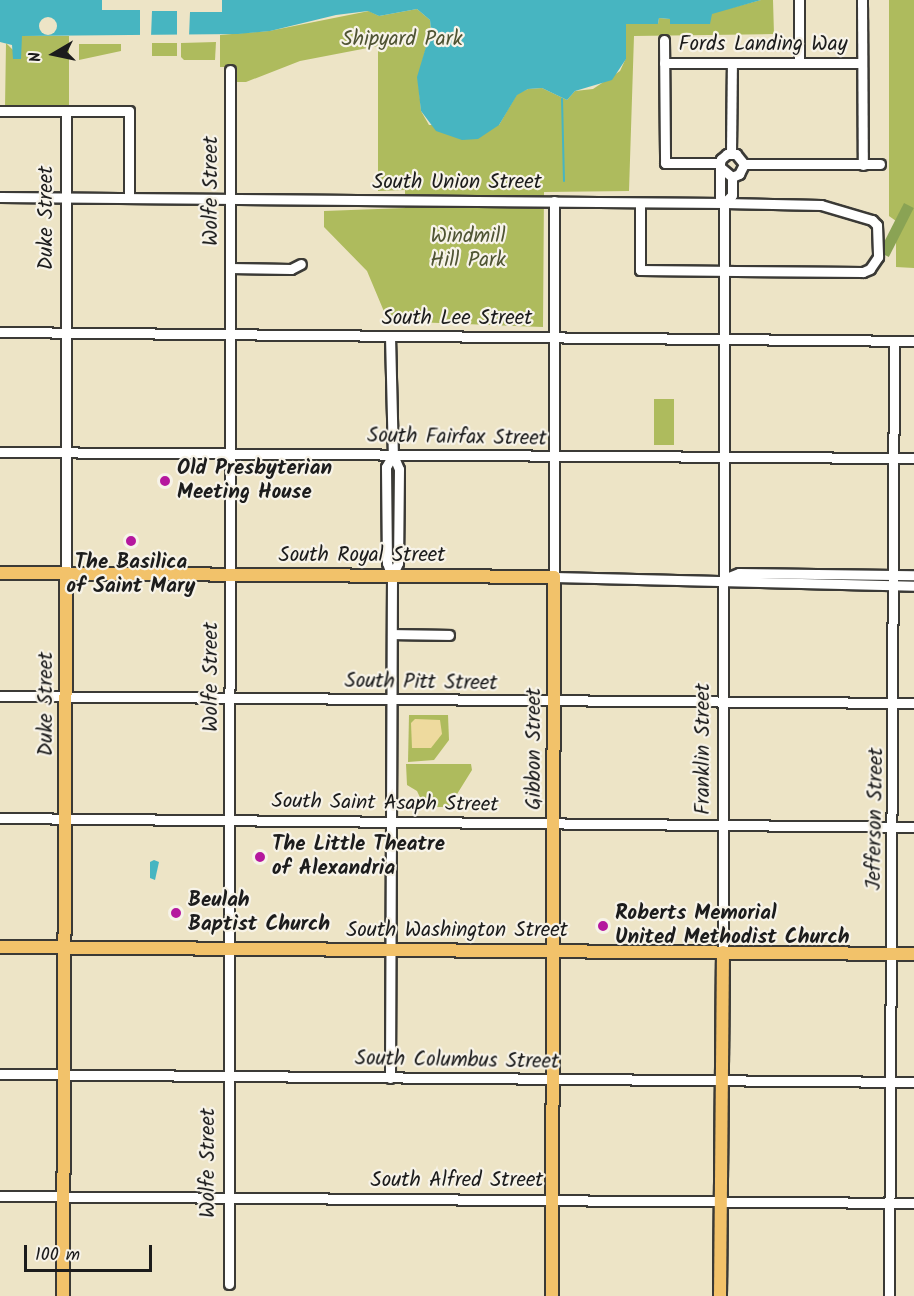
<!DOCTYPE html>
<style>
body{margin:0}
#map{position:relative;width:914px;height:1296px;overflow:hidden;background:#ede4c6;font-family:Kalam,sans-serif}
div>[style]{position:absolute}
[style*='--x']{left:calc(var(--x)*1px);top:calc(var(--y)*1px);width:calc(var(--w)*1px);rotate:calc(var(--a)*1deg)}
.green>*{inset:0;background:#aebb5d;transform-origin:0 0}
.forest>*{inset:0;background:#8aa354;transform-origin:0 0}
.sand>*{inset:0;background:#eeda9e}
.water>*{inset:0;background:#47b5c1}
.pier>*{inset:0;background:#ede4c6}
.round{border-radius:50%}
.stream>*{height:2px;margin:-1px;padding:0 1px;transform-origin:1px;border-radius:1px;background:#47b5c1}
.roads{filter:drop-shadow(2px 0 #3b3a36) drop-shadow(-2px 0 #3b3a36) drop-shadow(0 2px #3b3a36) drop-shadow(0 -2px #3b3a36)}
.minor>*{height:9px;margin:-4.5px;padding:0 4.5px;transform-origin:4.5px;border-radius:4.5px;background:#fff}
.major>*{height:12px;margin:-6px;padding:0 6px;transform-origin:6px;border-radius:6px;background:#f2c26a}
.dots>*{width:16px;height:16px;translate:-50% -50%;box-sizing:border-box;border:3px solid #f7f3e8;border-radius:50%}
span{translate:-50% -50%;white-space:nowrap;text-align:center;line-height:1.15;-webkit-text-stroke:4.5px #f7f3e8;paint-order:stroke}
.park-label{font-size:21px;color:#4f5433}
.street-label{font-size:21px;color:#1c1c1c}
.poi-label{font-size:21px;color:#1c1c1c;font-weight:700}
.left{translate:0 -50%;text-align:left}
.north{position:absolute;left:24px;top:24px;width:60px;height:60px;-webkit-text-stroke:4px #f7f3e8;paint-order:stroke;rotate:261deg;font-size:16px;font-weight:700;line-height:24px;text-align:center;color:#1c1c1c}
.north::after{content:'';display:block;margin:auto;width:21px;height:27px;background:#1c1c1c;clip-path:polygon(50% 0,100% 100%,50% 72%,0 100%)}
.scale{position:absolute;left:24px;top:1245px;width:128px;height:27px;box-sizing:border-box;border:3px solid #1c1c1c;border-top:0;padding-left:8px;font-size:18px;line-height:21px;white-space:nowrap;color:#1c1c1c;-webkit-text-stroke:4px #f7f3e8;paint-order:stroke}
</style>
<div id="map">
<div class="green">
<div style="clip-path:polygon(761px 0,773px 0,774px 34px,634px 36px,629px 191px,544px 192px,543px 327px,388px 321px,367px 271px,324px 227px,324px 211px,405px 208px,405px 190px,378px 191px,378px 46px,300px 61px,246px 82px,237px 82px,237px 67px,220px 67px,220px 35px,269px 31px,369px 11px,379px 16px,417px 9px,430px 20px,431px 30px,418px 77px,421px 111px,429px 125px,499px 125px,517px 94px,528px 89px,542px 88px,567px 100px,575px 91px,593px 89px,620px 71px,626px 58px,626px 24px,658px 24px,659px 18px,670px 19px,670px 24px)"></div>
<div style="clip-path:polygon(889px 0,914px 0,914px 268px,896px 267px,896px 221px,889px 216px)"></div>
<div style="clip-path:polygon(21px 36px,69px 36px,69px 107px,5px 107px,6px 43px,21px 58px)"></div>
<div style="clip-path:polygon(216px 42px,215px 60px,184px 60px,181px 57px,181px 43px)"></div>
<div style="left:152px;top:43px;width:25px;height:13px"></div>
<div style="clip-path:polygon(79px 44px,121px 44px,121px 51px,79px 60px)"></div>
<div style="left:654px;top:399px;width:20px;height:46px"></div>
<div style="clip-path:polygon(409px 715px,448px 715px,449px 740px,434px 760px,408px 762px)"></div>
<div style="clip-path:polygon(406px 764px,471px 764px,472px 770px,449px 807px,431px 807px,424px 806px,417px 791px,407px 785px)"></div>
</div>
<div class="forest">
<div style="left:904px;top:203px;width:11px;height:55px;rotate:27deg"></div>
</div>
<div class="sand">
<div style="clip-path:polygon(415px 719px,440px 720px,442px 734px,431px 748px,412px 748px,411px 723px)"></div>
</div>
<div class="water">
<div style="clip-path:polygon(0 0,761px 0,712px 14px,710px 24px,670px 24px,670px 19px,659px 18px,658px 24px,626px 24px,626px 59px,612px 80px,575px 91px,567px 100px,542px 88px,528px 89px,517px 95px,499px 125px,478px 139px,462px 140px,436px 131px,421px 111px,417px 77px,431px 30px,430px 20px,417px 9px,379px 16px,368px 11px,336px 15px,270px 31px,238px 34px,22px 36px,21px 59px,13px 59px,12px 45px,0 42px)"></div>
<div style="clip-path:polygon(154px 860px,159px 862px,155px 880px,150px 878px,150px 862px)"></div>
</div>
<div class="pier">
<div style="clip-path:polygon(102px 0,222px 0,222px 12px,190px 12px,189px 37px,177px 37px,177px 11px,152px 11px,151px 37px,140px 37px,140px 10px,102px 10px)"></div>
<div class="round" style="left:39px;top:17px;width:18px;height:18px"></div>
</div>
<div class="stream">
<div style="--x:562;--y:99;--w:82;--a:88.6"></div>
</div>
<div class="roads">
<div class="minor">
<div style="--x:862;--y:0;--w:165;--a:89.7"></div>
<div style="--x:664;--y:40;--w:123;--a:89.5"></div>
<div style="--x:665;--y:163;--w:55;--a:0"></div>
<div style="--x:664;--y:63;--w:198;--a:0"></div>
<div style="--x:799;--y:63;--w:63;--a:-90"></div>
<div style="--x:0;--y:111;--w:129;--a:0"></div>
<div style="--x:129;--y:111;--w:87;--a:90"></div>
<div style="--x:66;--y:112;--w:461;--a:90"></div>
<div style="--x:731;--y:153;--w:90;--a:-89.4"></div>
<div style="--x:744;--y:164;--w:136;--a:0"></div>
<div style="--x:720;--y:167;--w:16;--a:40"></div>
<div style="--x:732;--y:177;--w:8;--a:-23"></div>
<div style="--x:739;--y:174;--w:11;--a:-63"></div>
<div style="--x:744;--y:164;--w:13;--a:-129"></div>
<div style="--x:736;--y:154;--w:9;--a:180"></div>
<div style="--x:727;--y:154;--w:8;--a:140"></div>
<div style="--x:721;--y:159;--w:4;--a:104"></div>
<div style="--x:720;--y:163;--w:34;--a:90"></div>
<div style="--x:720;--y:197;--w:7;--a:56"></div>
<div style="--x:724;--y:203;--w:11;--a:-45"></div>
<div style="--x:732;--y:195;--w:18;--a:-90"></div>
<div style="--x:0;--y:197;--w:724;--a:0.47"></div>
<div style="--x:724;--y:203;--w:97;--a:1.2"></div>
<div style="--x:821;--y:205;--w:53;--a:16.4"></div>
<div style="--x:872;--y:220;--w:7;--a:45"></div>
<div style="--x:877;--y:225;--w:32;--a:88"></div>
<div style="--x:878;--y:257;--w:14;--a:124"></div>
<div style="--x:870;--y:269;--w:8;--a:157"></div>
<div style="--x:863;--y:272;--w:223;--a:-179.5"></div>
<div style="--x:640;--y:270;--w:67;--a:-90"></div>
<div style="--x:554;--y:201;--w:376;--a:90"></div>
<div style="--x:554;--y:577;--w:360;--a:1.4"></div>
<div style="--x:230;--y:268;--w:61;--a:0.9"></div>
<div style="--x:291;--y:269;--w:11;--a:-27"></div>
<div style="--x:0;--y:332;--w:914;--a:0.56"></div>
<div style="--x:390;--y:336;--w:119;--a:88.6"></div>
<div style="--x:393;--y:455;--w:15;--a:67"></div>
<div style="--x:399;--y:469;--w:94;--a:90.6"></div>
<div style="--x:398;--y:563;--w:14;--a:115"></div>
<div style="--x:392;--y:576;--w:502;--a:90.23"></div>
<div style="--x:0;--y:452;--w:914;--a:0.38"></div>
<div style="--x:392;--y:576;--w:14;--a:-111"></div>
<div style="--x:387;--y:563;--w:96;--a:-90.6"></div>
<div style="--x:386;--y:467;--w:14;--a:-60"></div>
<div style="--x:724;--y:579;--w:16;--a:-22"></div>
<div style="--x:739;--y:573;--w:175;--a:0.7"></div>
<div style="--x:392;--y:634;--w:57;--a:1"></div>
<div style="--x:0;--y:696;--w:914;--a:0.44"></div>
<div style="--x:0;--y:818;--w:914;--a:0.56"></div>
<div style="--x:723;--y:952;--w:749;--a:-89.92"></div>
<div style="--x:0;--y:1074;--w:914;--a:0.5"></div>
<div style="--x:0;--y:1196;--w:914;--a:0.44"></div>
<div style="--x:229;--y:1284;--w:1214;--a:-89.95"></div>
<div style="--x:889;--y:1296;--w:954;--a:-89.7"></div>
</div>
<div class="major">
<div style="--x:0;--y:573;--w:554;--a:0.41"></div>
<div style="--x:554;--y:577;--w:719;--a:90.16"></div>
<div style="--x:0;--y:947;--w:914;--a:0.44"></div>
<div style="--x:63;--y:1296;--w:723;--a:-89.76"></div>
<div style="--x:720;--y:1296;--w:344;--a:-89.5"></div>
</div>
</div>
<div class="dots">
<div style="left:165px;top:481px;background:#b5179e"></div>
<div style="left:131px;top:541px;background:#b5179e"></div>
<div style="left:260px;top:857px;background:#b5179e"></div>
<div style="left:176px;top:913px;background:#b5179e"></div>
<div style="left:603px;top:926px;background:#b5179e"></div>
</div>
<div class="park-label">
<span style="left:402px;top:40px">Shipyard Park</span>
<span style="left:468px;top:249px">Windmill<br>Hill Park</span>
</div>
<div class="street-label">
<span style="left:763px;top:45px">Fords Landing Way</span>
<span style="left:457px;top:183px">South Union Street</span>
<span style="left:212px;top:191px;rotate:-90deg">Wolfe Street</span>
<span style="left:47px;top:218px;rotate:-90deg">Duke Street</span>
<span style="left:457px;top:319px">South Lee Street</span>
<span style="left:457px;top:438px;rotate:1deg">South Fairfax Street</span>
<span style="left:362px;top:556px">South Royal Street</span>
<span style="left:212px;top:677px;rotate:-90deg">Wolfe Street</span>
<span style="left:421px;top:683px;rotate:1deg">South Pitt Street</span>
<span style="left:47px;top:704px;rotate:-90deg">Duke Street</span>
<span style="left:535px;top:749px;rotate:-90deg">Gibbon Street</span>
<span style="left:704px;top:749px;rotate:-90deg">Franklin Street</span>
<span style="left:385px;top:804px;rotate:1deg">South Saint Asaph Street</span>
<span style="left:876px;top:819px;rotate:-89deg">Jefferson Street</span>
<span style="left:457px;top:931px">South Washington Street</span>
<span style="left:457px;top:1061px;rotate:1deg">South Columbus Street</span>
<span style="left:209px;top:1163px;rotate:-90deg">Wolfe Street</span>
<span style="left:457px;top:1181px">South Alfred Street</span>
</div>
<div class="poi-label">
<span class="left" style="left:177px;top:481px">Old Presbyterian<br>Meeting House</span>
<span style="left:131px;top:575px">The Basilica<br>of Saint Mary</span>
<span class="left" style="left:272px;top:857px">The Little Theatre<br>of Alexandria</span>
<span class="left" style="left:188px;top:913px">Beulah<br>Baptist Church</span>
<span class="left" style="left:615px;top:926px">Roberts Memorial<br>United Methodist Church</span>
</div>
<div class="north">N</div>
<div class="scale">100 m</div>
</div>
